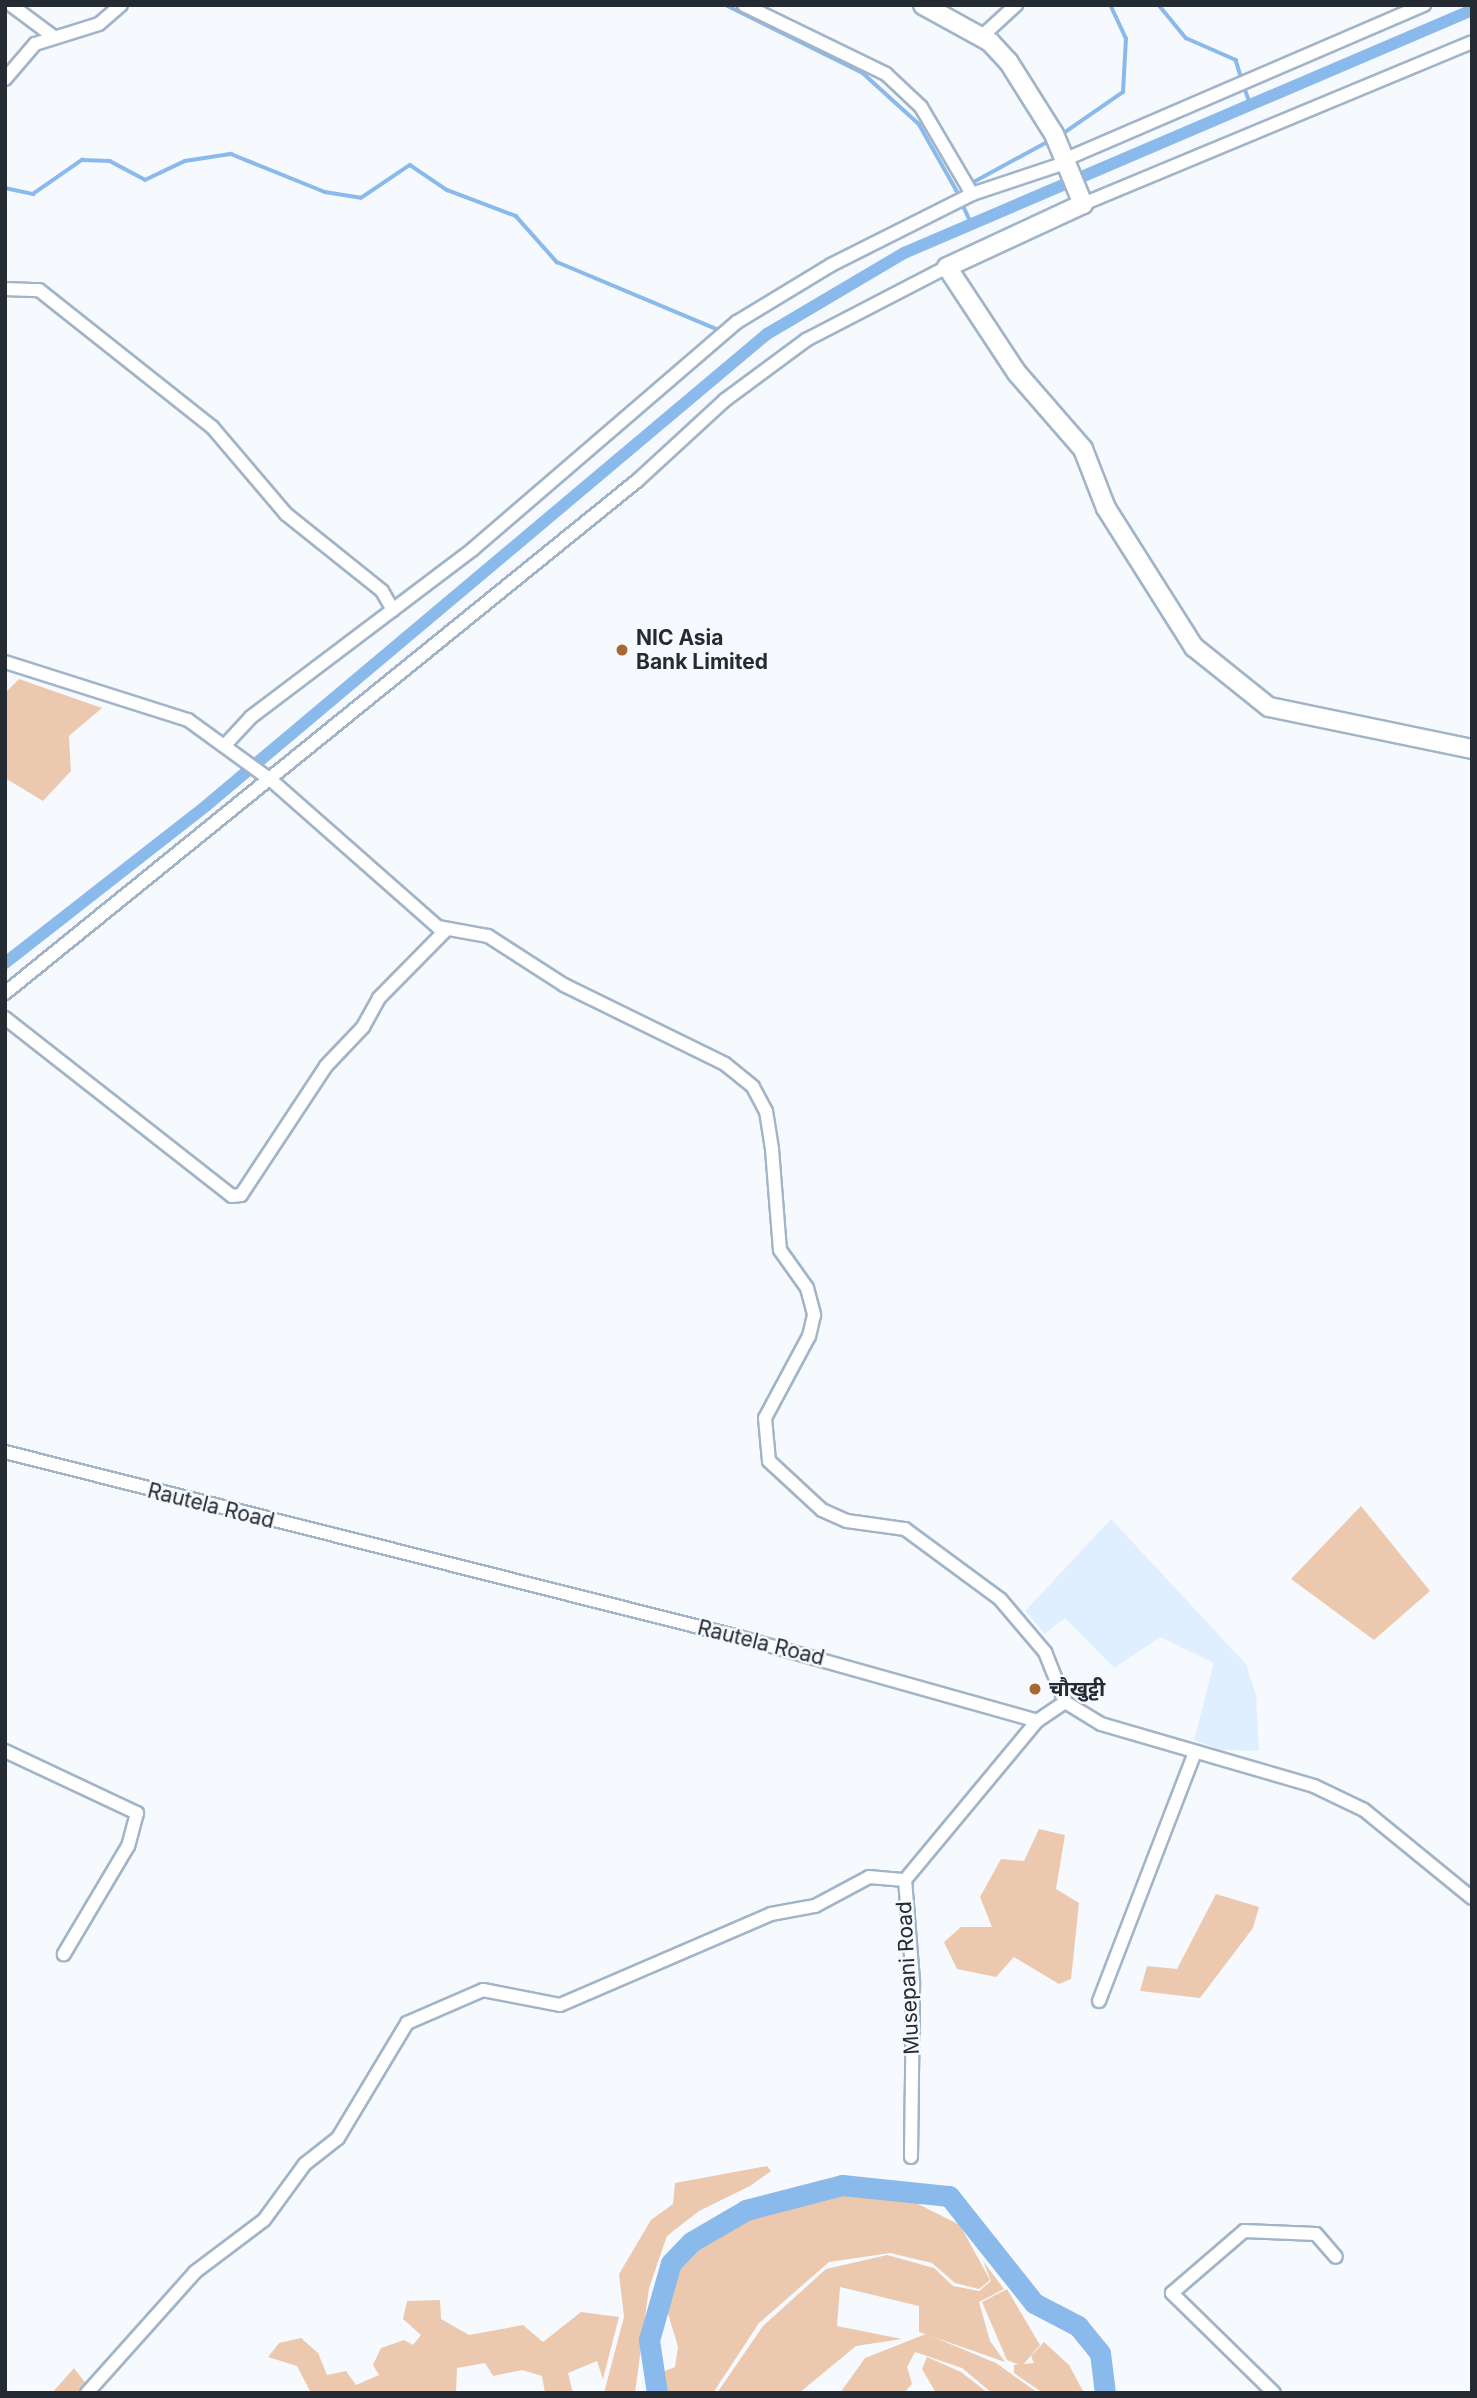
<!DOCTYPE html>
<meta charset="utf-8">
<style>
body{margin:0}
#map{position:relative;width:1477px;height:2398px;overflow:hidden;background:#f6fafe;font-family:Inter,"Noto Sans Devanagari",sans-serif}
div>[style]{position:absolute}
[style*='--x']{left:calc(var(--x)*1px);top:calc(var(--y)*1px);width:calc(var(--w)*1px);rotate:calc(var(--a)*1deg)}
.built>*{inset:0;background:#e0efff}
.green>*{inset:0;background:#ecc9ae}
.stream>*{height:3.5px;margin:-1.75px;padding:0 1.75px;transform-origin:1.75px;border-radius:1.75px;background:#8ab9ec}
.canal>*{height:12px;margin:-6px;padding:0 6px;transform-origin:6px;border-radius:6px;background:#8ab9ec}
.river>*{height:21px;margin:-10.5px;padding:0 10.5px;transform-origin:10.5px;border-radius:10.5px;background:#8ab9ec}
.roads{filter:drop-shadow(2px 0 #a2b4c8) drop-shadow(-2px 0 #a2b4c8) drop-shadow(0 2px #a2b4c8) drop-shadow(0 -2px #a2b4c8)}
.street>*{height:12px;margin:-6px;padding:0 6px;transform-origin:6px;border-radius:6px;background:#fff}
.secondary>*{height:18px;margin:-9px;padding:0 9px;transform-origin:9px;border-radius:9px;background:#fff}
.dots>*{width:19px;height:19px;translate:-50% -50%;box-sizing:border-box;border:4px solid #f6fafe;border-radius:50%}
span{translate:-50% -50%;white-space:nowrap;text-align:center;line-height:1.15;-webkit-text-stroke:5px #f6fafe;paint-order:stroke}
.poi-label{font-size:21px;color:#242b33;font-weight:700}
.left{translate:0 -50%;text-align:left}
.street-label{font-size:21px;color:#242b33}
.frame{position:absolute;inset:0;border:7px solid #242b33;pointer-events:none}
</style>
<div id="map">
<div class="built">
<div style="clip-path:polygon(1111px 1519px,1246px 1664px,1256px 1695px,1259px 1751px,1221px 1750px,1194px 1740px,1214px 1663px,1160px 1637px,1114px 1668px,1065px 1618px,1045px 1634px,1025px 1611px)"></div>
</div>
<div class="green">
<div style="clip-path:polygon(19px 679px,102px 708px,69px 736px,71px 771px,43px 801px,5px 778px,5px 693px)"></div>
<div style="clip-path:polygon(1361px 1506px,1430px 1591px,1374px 1640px,1291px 1579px)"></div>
<div style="clip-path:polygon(1039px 1829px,1065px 1835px,1056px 1889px,1079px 1903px,1071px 1979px,1059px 1984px,1014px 1957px,996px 1977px,957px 1969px,944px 1942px,961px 1927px,992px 1927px,980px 1897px,1001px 1859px,1024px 1861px)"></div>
<div style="clip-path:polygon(1216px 1894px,1259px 1907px,1253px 1928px,1200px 1998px,1140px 1991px,1147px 1966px,1177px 1969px)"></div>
<div style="clip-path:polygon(767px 2166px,771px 2171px,750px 2186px,699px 2211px,667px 2236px,649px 2288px,635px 2393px,604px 2393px,624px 2317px,619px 2274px,651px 2220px,673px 2204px,675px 2183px)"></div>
<div style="clip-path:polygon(849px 2193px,908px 2199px,960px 2225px,990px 2280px,979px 2289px,955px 2283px,932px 2263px,890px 2253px,829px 2262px,759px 2323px,713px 2393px,664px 2393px,662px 2372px,675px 2367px,678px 2347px,667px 2310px,681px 2268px,709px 2240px,751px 2218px)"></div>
<div style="clip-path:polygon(887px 2255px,934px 2268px,953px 2286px,979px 2291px,991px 2281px,983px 2261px,1004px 2289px,979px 2302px,990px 2341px,1005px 2362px,919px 2332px,919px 2306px,840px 2287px,837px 2326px,902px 2339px,856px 2346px,799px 2393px,717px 2393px,763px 2326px,826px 2269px)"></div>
<div style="clip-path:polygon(1007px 2289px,1040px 2345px,1022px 2366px,1007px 2360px,982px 2302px)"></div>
<div style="clip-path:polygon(440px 2300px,441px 2319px,469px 2335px,523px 2325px,543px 2342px,581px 2312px,619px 2317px,603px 2379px,597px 2361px,568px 2373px,573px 2393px,545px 2393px,542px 2376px,522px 2370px,493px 2376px,485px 2363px,457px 2368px,456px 2393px,311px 2393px,297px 2366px,268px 2357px,279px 2343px,301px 2338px,318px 2353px,327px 2375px,346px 2371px,356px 2385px,379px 2375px,373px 2365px,381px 2348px,404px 2340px,413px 2345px,421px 2335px,403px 2319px,407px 2301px)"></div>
<div style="clip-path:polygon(926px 2334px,996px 2363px,1038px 2393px,992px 2393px,962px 2368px,915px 2352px,907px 2367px,912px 2384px,904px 2393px,840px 2393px,865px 2358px)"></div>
<div style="clip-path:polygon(1044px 2342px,1069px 2365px,1084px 2393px,1043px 2393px,1014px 2373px,1014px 2365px,1034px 2363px,1031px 2356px)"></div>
<div style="clip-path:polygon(927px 2357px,961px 2372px,988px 2393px,936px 2393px,922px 2369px)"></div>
<div style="clip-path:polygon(74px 2368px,93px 2393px,52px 2393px)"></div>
</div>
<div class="stream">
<div style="--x:726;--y:5;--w:153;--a:26.4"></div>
<div style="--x:863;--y:73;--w:76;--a:42.3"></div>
<div style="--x:919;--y:124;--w:77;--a:60.4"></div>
<div style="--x:1159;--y:5;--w:43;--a:50.7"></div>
<div style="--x:1186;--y:38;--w:55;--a:23.7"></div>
<div style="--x:1236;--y:60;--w:21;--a:73"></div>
<div style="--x:1244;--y:86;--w:20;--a:70"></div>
<div style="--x:1064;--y:133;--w:72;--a:-34.8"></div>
<div style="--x:1123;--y:92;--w:53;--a:-86.8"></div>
<div style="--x:1126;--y:39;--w:38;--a:-115"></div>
<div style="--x:972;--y:183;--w:90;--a:-28.6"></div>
<div style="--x:5;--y:188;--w:29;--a:12"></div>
<div style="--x:33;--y:194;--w:60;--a:-34.8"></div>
<div style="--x:82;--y:160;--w:28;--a:2"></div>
<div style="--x:110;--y:161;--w:40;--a:28"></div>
<div style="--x:145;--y:180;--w:44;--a:-25.4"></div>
<div style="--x:185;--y:161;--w:47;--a:-8.7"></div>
<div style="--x:231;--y:154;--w:101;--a:22"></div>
<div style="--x:325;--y:192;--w:36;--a:9"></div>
<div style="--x:361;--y:198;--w:59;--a:-34"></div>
<div style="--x:410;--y:165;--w:45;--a:34"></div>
<div style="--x:447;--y:190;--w:74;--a:20.6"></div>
<div style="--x:516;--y:216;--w:62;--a:48.3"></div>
<div style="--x:557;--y:262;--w:173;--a:22.8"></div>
<div style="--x:963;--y:205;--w:21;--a:65"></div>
</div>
<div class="canal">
<div style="--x:5;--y:963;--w:256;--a:-38"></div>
<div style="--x:207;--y:805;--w:732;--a:-40.07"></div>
<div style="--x:767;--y:334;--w:159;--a:-30.6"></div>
<div style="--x:904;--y:253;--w:618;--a:-23.16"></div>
</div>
<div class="river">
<div style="--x:657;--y:2393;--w:54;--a:-98.6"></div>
<div style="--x:649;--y:2340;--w:80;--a:-74.1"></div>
<div style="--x:671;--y:2263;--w:29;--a:-46"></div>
<div style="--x:691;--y:2242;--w:64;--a:-30.2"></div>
<div style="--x:746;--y:2210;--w:99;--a:-14.6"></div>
<div style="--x:842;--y:2185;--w:108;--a:5.9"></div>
<div style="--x:949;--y:2196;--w:137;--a:51.5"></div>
<div style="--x:1034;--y:2303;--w:50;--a:27.6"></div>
<div style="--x:1078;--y:2326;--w:35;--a:51"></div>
<div style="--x:1100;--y:2353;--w:40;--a:82.9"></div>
</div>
<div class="roads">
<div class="street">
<div style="--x:11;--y:5;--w:54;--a:36.7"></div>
<div style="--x:744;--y:5;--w:158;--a:25.9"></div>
<div style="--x:886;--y:74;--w:48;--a:43.3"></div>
<div style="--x:921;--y:107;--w:101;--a:59.6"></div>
<div style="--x:980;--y:38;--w:49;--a:-42.5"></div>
<div style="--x:5;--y:79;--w:46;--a:-49.4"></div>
<div style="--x:35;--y:44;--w:67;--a:-17.4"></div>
<div style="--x:99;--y:24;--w:29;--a:-41"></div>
<div style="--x:1066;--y:159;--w:390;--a:-23.3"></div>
<div style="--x:1083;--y:204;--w:421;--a:-22.6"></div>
<div style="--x:5;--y:289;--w:34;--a:2"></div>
<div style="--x:39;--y:290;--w:221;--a:38.4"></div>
<div style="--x:212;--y:427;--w:114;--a:49.6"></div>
<div style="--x:286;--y:514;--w:123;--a:38.7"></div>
<div style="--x:382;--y:591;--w:22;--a:60"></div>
<div style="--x:5;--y:662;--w:192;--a:17.6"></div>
<div style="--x:188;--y:720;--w:102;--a:35.9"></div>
<div style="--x:271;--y:780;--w:222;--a:41.4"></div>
<div style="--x:438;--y:927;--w:51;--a:10.2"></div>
<div style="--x:488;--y:936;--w:90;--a:32.8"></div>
<div style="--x:564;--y:985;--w:179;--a:26.1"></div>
<div style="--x:725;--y:1064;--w:36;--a:39"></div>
<div style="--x:753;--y:1087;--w:27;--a:62"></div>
<div style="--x:766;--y:1111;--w:38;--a:81"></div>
<div style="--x:772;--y:1149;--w:101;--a:85.5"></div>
<div style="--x:780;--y:1250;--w:47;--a:54.6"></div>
<div style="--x:807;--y:1288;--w:28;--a:75"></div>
<div style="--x:814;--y:1315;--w:22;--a:103"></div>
<div style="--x:809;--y:1336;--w:93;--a:118.2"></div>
<div style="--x:765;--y:1418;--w:43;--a:84.7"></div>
<div style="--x:769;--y:1461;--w:72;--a:42.8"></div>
<div style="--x:822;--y:1510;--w:27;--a:24"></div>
<div style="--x:847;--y:1521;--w:59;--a:7.9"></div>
<div style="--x:905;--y:1529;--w:118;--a:36.4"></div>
<div style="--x:1000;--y:1599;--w:70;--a:49.7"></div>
<div style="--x:1045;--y:1652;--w:54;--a:68.2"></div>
<div style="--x:226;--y:744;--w:37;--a:-47"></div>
<div style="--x:251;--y:717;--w:278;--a:-37.1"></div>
<div style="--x:473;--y:549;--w:348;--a:-40.7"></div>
<div style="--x:737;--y:322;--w:110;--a:-31.2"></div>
<div style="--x:831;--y:265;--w:158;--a:-26.7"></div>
<div style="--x:972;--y:194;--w:98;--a:-18.4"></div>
<div style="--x:5;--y:993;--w:815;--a:-39.02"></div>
<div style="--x:638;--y:480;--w:118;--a:-42.6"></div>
<div style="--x:725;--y:400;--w:101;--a:-36.5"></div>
<div style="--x:806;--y:340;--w:159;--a:-27.4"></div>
<div style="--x:5;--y:1018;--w:288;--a:38.1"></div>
<div style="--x:232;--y:1196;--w:9;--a:-6"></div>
<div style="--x:241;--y:1195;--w:154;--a:-56.6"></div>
<div style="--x:326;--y:1066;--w:54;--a:-46.5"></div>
<div style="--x:363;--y:1027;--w:33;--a:-61"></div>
<div style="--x:379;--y:998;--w:95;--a:-45.4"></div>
<div style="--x:5;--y:1452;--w:757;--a:14.15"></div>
<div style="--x:739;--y:1637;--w:310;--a:15.7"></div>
<div style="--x:1065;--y:1702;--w:42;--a:31.4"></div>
<div style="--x:1101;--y:1724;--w:222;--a:16.2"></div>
<div style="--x:1314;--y:1786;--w:55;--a:25.6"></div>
<div style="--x:1364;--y:1810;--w:139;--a:39.2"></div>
<div style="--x:5;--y:1751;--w:146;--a:25.2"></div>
<div style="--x:137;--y:1813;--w:34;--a:105"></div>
<div style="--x:128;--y:1846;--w:126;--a:120.7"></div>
<div style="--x:1099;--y:2001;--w:267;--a:-68.9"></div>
<div style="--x:911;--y:2157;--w:176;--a:-89.3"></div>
<div style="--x:913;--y:1981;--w:101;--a:-94.5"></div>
<div style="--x:905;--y:1880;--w:207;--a:-50.3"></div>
<div style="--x:1037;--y:1721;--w:34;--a:-34"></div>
<div style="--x:87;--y:2393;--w:162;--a:-48.2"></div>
<div style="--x:195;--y:2272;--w:86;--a:-37"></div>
<div style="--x:264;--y:2220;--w:69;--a:-53.8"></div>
<div style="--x:305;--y:2164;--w:42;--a:-38.2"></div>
<div style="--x:338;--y:2138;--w:134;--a:-59"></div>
<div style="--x:407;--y:2023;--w:83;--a:-23.5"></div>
<div style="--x:483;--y:1990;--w:78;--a:11"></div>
<div style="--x:560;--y:2005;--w:230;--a:-23.3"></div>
<div style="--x:771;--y:1914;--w:45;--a:-10.3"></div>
<div style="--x:815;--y:1906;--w:61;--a:-28.2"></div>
<div style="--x:869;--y:1877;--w:36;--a:5"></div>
<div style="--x:1274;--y:2393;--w:143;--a:-135.6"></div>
<div style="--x:1172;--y:2293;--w:95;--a:-40.7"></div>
<div style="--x:1244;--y:2231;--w:72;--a:2.4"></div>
<div style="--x:1316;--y:2234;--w:30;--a:49"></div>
</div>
<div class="secondary">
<div style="--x:923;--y:5;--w:77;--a:28.9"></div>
<div style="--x:990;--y:42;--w:26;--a:47"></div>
<div style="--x:1008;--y:61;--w:86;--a:57.8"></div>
<div style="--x:1054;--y:134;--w:76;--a:67.5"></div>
<div style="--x:1083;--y:204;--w:150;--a:155.1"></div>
<div style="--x:947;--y:267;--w:127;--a:56.6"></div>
<div style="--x:1017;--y:373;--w:101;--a:49"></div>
<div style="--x:1083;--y:449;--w:63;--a:68.7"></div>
<div style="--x:1106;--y:508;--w:165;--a:57.7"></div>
<div style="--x:1194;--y:647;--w:96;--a:38.7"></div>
<div style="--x:1269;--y:707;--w:207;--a:11.7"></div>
</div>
</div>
<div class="dots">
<div style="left:622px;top:650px;background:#a7682f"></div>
<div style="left:1035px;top:1689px;background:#a7682f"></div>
</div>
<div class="poi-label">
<span class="left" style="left:636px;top:650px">NIC Asia<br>Bank Limited</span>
<span class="left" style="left:1049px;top:1689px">चौखुट्टी</span>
</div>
<div class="street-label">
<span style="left:211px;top:1506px;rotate:14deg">Rautela Road</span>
<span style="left:761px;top:1643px;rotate:14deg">Rautela Road</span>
<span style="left:908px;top:1978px;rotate:-93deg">Musepani Road</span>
</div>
<div class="frame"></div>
</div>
